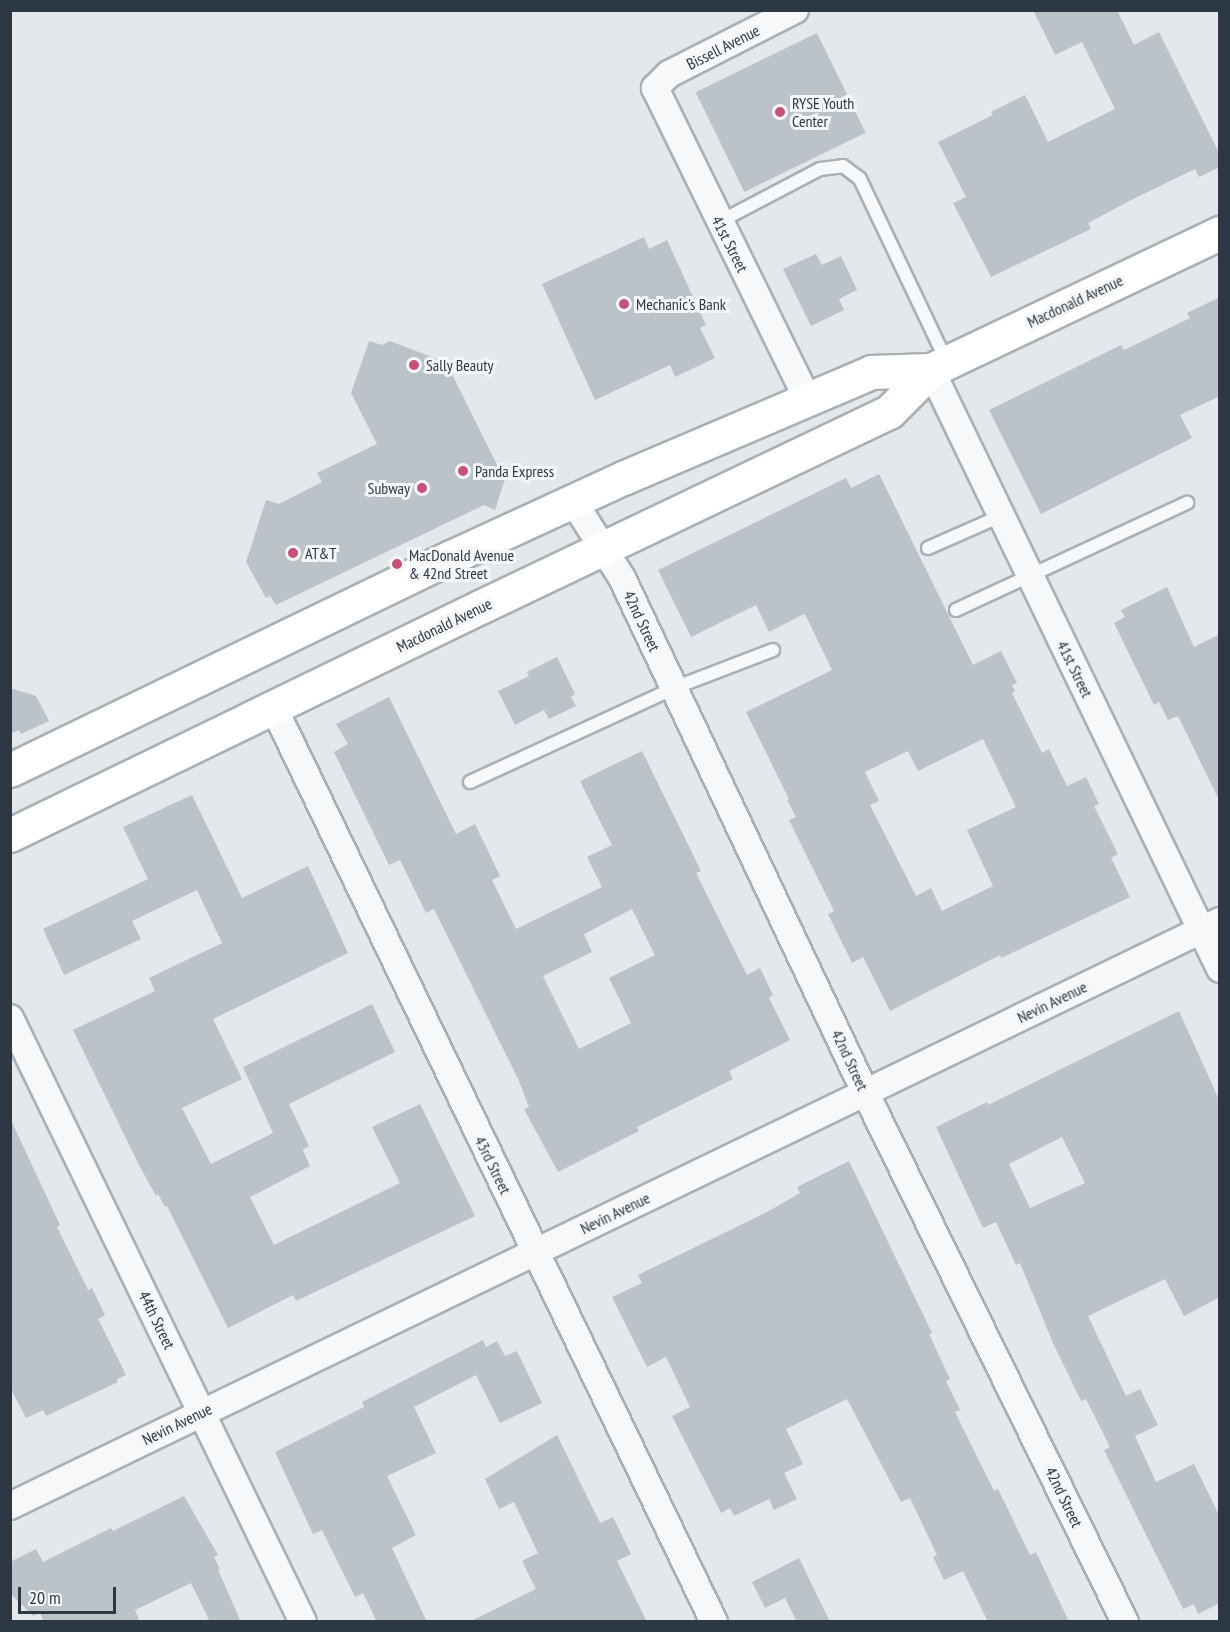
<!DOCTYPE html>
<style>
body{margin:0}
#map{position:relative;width:1230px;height:1632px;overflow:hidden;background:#e4e8eb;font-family:"PT Sans Narrow",sans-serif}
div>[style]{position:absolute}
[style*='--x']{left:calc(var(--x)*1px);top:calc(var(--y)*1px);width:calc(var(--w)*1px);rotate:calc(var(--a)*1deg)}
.building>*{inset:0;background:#bbc2c8;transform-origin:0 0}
.roads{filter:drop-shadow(2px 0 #a9b0b5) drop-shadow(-2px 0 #a9b0b5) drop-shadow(0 2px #a9b0b5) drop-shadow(0 -2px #a9b0b5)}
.lane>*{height:12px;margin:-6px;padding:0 6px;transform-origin:6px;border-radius:6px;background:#f7f8f9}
.street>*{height:26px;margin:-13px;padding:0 13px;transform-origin:13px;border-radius:13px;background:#f7f8f9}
.secondary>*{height:33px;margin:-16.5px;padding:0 16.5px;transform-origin:16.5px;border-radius:16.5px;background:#fff}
.dots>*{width:16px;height:16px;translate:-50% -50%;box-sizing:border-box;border:3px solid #f4f6f8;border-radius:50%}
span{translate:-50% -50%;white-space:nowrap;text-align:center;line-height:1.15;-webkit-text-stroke:6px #f4f6f8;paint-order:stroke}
.street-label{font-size:16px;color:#2c3843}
.poi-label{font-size:16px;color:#2c3843}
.left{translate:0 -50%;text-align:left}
.right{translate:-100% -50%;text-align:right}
.frame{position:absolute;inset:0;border:12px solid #2c3843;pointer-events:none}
.scale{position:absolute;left:18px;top:1587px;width:98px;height:27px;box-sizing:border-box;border:3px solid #2c3843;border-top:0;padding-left:8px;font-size:18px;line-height:21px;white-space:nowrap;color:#2c3843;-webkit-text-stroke:4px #f4f6f8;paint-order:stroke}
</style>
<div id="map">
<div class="building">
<div style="clip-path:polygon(1033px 10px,1117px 10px,1134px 45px,1159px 32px,1220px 155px,1220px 167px,1199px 177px,1195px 169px,1133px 199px,1088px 223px,1091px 229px,991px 277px,953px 203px,966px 197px,938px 142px,993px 115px,991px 112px,1025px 95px,1048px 142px,1115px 109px,1082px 42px,1055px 55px)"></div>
<div style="left:817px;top:33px;width:111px;height:135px;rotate:64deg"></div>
<div style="clip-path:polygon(644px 237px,649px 249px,667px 240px,706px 325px,700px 328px,715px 358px,675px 377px,670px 365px,595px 400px,542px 284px)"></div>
<div style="clip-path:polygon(816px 254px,822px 265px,841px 256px,857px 290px,839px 299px,844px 310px,811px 326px,783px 269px)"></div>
<div style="clip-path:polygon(1220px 297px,1220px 396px,1180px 415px,1192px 438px,1041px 514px,989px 410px,1121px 345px,1124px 350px,1190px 318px,1187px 313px)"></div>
<div style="clip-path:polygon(369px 341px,382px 345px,390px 341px,453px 365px,451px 372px,497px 465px,508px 470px,495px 510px,484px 505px,276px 605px,270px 596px,266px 598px,246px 562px,266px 500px,279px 504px,322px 482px,317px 473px,377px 444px,351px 393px)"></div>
<div style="clip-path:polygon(evenodd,879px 474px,973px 665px,1001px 651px,1017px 683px,1012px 685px,1015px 691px,1012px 693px,1042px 753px,1049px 749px,1067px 786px,1086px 777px,1099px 804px,1094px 806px,1118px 854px,1111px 858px,1130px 897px,1001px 958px,1000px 955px,890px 1011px,863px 957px,852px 963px,828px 914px,834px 911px,789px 820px,796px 817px,787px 800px,789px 799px,746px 712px,832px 670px,806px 616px,804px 614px,769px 632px,756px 605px,691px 637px,658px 570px,846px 478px,851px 488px,879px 474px,983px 739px,1016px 807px,967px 830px,993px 886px,942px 911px,931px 888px,916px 896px,870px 805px,879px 801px,865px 772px,908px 751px,918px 771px,983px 739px)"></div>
<div style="clip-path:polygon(1167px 587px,1194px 647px,1220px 634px,1220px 802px,1178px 716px,1168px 720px,1159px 702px,1154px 705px,1114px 623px,1125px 617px,1121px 610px)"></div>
<div style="clip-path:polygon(557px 657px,575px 694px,571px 697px,576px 706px,549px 719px,544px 710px,515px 725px,498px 691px,529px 676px,527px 672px)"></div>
<div style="clip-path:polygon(10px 688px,36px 696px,49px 721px,21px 734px,19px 730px,10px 734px)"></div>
<div style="clip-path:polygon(evenodd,389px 697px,456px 834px,475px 824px,500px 876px,492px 880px,516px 929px,602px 887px,587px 857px,612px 845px,580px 781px,642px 751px,701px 871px,696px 873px,747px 975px,760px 968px,773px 995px,769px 998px,790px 1040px,729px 1071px,733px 1079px,637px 1127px,639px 1131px,558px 1172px,524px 1109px,529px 1107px,519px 1081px,434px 909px,426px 913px,400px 860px,389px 865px,334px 752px,348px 744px,336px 724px,389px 697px,632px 909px,655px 955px,609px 978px,631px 1023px,579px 1049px,543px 976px,592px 952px,584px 934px,632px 909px)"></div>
<div style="clip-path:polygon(192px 795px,242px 898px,308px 866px,348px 953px,213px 1019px,242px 1079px,182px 1108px,211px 1164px,273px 1133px,243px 1067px,372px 1004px,395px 1052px,289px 1104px,309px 1146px,303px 1150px,310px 1166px,250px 1197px,274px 1245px,400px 1183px,372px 1127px,420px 1104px,475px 1216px,296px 1301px,293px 1295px,228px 1328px,167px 1206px,165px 1207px,158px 1194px,156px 1196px,139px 1165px,73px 1030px,155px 991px,149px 978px,222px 943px,197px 890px,132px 921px,141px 939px,64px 975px,43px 929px,148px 879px,123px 827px)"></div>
<div style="clip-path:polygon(evenodd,1179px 1011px,1220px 1102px,1220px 1297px,1184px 1316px,1165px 1279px,1088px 1316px,1126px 1396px,1140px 1389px,1158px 1425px,1135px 1436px,1156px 1482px,1194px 1464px,1220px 1517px,1220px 1603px,1198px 1614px,1194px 1604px,1183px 1609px,1104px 1450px,1110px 1447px,1086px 1399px,1081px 1401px,1053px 1343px,1020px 1263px,1016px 1265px,996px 1222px,983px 1228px,936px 1127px,987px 1102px,988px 1105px,1179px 1011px,1062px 1137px,1085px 1183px,1030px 1208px,1009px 1164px,1062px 1137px)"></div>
<div style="clip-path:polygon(10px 1118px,60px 1225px,57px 1227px,88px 1290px,92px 1288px,105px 1315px,98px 1319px,126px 1375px,117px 1379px,118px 1382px,46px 1416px,43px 1410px,26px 1418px,10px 1387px)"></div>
<div style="clip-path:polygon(849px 1161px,932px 1333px,929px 1334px,950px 1379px,946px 1381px,960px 1410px,955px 1412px,994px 1491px,998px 1489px,1030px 1555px,1036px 1552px,1069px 1622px,988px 1622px,963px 1571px,944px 1580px,933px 1557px,937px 1555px,910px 1498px,901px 1502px,847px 1399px,786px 1429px,803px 1464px,784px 1473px,797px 1499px,774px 1510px,769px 1499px,734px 1516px,730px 1508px,721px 1513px,672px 1416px,690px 1407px,666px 1357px,647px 1367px,612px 1297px,642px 1283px,638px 1275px,767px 1212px,800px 1193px,797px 1187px)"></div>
<div style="clip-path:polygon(483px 1340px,486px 1347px,497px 1341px,505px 1356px,517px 1351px,542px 1403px,500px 1423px,476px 1375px,414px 1407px,436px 1453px,387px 1476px,416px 1535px,392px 1548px,427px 1622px,377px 1622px,363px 1593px,355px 1597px,322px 1530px,313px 1534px,275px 1452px,364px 1407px,362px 1402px)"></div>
<div style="clip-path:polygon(557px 1435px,600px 1523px,613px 1517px,631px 1554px,617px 1561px,647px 1622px,469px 1622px,536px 1589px,522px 1561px,538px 1553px,514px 1502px,499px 1509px,485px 1479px)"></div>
<div style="clip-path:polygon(184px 1496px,218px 1555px,214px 1557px,220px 1569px,218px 1570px,241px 1622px,210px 1622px,191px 1583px,135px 1610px,140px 1622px,44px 1622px,40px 1613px,33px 1616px,10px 1593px,10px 1562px,36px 1549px,43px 1562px,111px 1528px,113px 1531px)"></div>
<div style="clip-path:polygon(799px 1558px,830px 1622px,797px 1622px,785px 1598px,765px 1608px,752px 1582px)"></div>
</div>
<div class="roads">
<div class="lane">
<div style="--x:719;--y:222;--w:114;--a:-27.7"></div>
<div style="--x:820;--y:169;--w:23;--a:-7"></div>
<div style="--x:843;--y:166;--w:21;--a:37"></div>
<div style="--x:860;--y:179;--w:203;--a:64.6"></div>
<div style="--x:928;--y:548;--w:80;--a:-23.7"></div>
<div style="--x:956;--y:610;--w:255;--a:-24.9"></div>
<div style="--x:470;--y:782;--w:225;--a:-24.7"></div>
<div style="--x:674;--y:688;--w:106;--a:-21"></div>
</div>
<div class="street">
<div style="--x:795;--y:10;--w:141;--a:153.1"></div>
<div style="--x:669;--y:74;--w:20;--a:135"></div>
<div style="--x:655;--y:88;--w:345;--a:63.9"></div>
<div style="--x:931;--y:370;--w:665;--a:64.24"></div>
<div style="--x:573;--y:501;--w:91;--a:57.5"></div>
<div style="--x:622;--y:578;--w:569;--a:64.7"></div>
<div style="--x:865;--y:1092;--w:590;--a:63.87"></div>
<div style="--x:274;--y:708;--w:1014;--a:64.29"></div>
<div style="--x:10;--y:1018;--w:671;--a:64.12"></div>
<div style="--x:10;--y:1506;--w:1344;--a:-25.8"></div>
</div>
<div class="secondary">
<div style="--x:10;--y:770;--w:490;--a:-25.8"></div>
<div style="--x:451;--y:557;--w:189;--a:-24.7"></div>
<div style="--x:623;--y:478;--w:270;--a:-23.1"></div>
<div style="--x:871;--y:372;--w:60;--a:-1.9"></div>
<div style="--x:10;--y:835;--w:522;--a:-25.88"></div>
<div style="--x:480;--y:607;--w:453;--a:-25.5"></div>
<div style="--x:889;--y:412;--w:59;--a:-45"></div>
<div style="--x:931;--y:370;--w:320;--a:-25.4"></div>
</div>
</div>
<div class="dots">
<div style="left:780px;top:112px;background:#c75277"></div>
<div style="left:624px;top:304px;background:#c75277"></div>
<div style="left:414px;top:365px;background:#c75277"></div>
<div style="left:463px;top:471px;background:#c75277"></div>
<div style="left:422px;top:488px;background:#c75277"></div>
<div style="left:293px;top:553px;background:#c75277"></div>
<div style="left:397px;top:564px;background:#c75277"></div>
</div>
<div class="street-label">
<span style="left:723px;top:47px;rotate:-27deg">Bissell Avenue</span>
<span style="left:730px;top:244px;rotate:63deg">41st Street</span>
<span style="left:1075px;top:301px;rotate:-25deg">Macdonald Avenue</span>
<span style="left:642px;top:621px;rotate:65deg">42nd Street</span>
<span style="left:444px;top:625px;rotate:-26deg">Macdonald Avenue</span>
<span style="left:1075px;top:669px;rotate:64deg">41st Street</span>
<span style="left:1052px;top:1002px;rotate:-26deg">Nevin Avenue</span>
<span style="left:850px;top:1060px;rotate:65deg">42nd Street</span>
<span style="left:493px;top:1165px;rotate:64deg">43rd Street</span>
<span style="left:615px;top:1213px;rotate:-26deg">Nevin Avenue</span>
<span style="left:157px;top:1320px;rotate:64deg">44th Street</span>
<span style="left:177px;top:1424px;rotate:-26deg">Nevin Avenue</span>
<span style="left:1064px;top:1497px;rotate:64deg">42nd Street</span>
</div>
<div class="poi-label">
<span class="left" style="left:792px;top:112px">RYSE Youth<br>Center</span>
<span class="left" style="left:636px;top:304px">Mechanic's Bank</span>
<span class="left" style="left:426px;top:365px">Sally Beauty</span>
<span class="left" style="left:475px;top:471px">Panda Express</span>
<span class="right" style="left:410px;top:488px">Subway</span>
<span class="left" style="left:305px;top:553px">AT&amp;T</span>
<span class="left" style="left:409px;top:564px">MacDonald Avenue<br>&amp; 42nd Street</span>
</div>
<div class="frame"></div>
<div class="scale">20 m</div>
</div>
